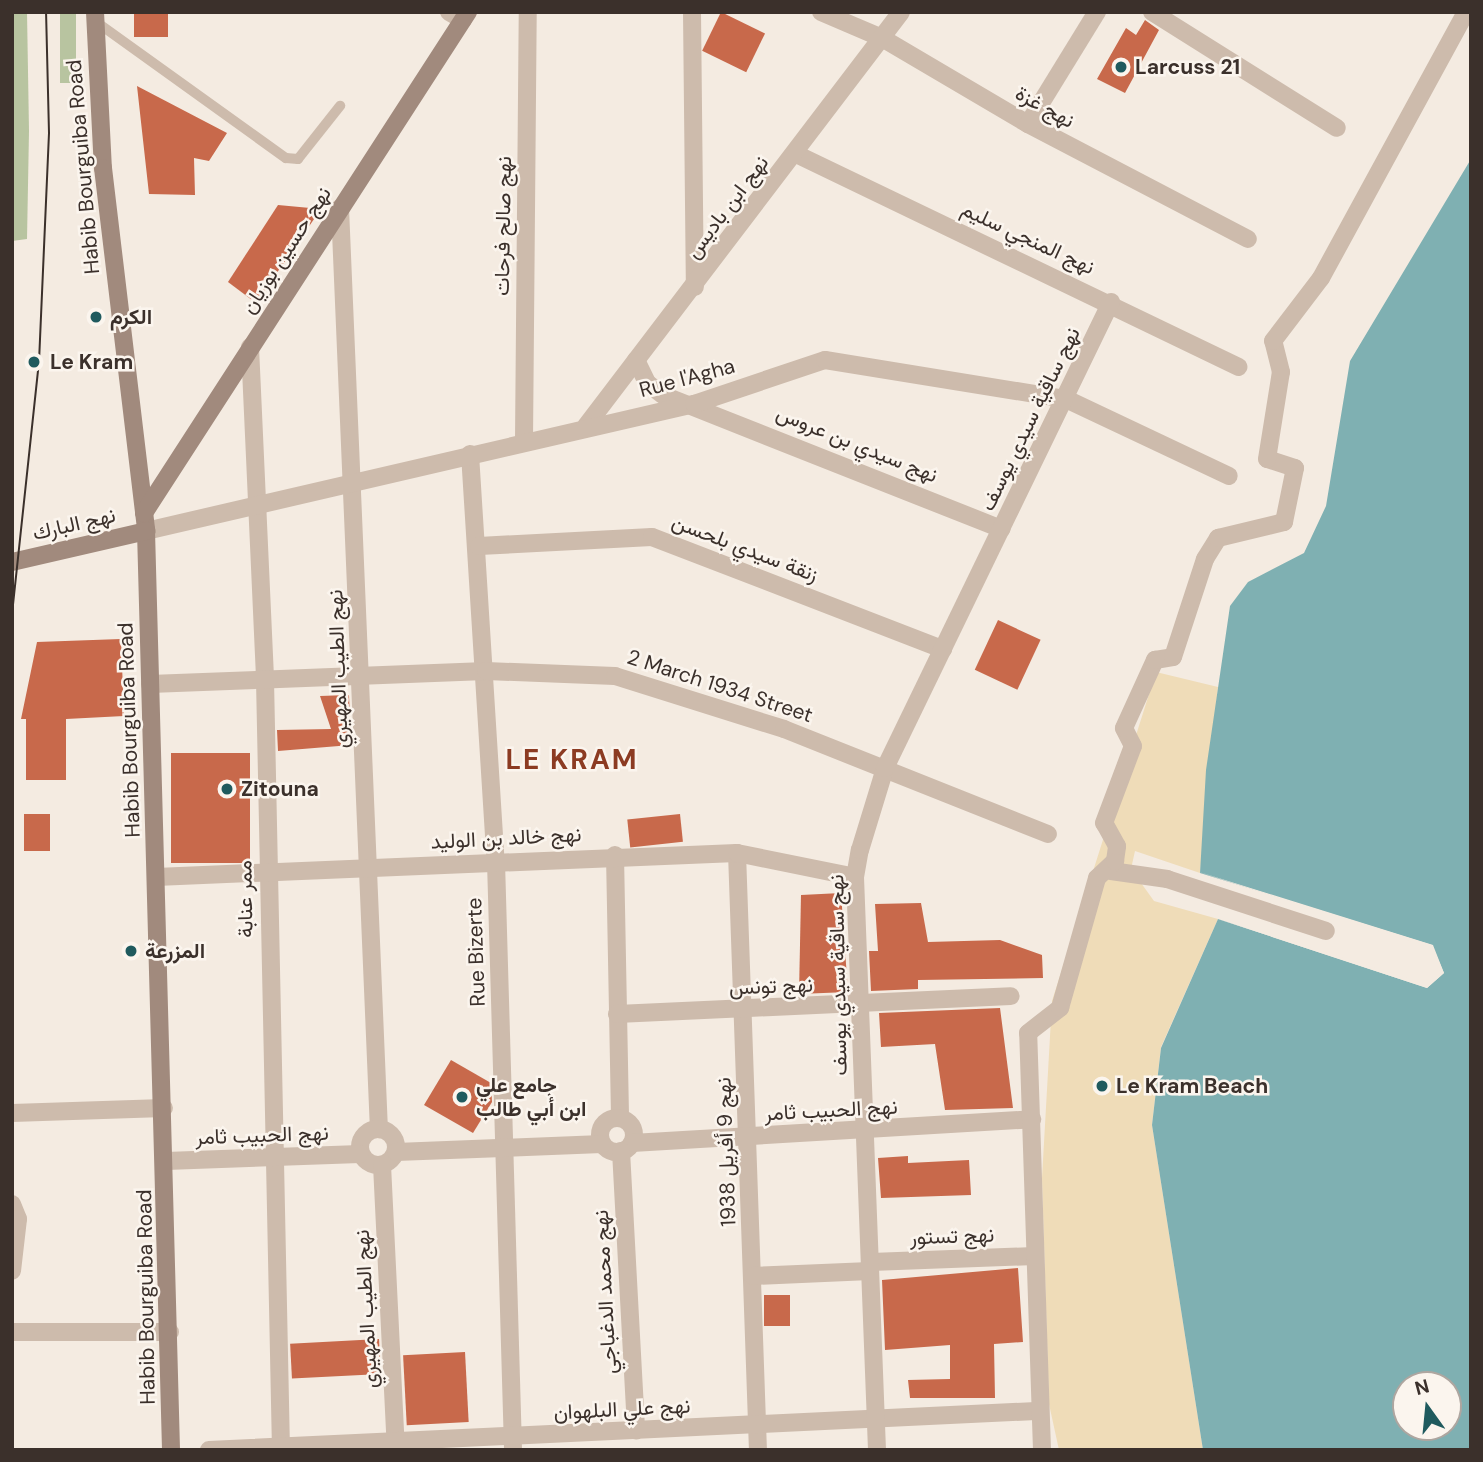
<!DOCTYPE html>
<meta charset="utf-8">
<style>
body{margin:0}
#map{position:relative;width:1483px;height:1462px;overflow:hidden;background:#f4ebe1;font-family:"DM Sans",Vazirmatn,sans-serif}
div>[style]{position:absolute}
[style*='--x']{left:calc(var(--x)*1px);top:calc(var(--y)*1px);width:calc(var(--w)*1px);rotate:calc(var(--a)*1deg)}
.green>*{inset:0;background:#b8c4a0;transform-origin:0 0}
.sand>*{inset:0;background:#efdcb8}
.water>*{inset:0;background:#7fb0b2}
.pier>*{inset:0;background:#f4ebe1}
.building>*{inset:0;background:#c8694b;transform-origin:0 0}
.lane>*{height:10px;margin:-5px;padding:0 5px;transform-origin:5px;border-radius:5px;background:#cdbbac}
.street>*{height:18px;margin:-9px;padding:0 9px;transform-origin:9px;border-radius:9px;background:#cdbbac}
.street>.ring{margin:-9px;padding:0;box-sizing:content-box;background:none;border:18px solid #cdbbac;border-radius:50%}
.secondary>*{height:18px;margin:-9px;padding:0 9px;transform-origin:9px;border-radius:9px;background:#a18a7d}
.tram>*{height:2px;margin:-1px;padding:0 1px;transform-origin:1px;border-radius:1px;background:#3b302b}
.dots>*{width:19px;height:19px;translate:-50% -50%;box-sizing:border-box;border:4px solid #fbf5ee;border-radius:50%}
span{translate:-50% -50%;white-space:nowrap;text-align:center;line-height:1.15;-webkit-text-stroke:5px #fbf5ee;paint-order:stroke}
.poi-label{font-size:21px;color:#3b302b;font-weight:700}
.left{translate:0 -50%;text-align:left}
.street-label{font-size:21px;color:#3b302b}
.district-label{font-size:28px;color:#8c3b22;font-weight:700;letter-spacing:2px}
.frame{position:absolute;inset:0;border:14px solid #3b302b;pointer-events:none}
.north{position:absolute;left:1392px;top:1371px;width:70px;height:70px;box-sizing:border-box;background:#fbf5ee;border:2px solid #aea6a0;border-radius:50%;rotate:345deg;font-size:19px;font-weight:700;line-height:28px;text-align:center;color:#3b302b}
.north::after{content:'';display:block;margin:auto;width:24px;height:32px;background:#1f5a5e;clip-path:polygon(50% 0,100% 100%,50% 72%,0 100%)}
</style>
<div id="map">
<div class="green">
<div style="clip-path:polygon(12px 12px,27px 12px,29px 131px,27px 239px,12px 241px)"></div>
<div style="left:60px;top:12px;width:16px;height:71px"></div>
</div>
<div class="sand">
<div style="clip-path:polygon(1156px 672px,1218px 687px,1200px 873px,1135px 851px,1131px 869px,1154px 901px,1218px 919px,1161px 1047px,1152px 1125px,1203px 1450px,1059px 1450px,1049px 1404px,1042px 1178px,1052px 1001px)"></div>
</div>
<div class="water">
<div style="clip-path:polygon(evenodd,1471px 159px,1471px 1450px,1203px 1450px,1152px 1125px,1161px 1048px,1218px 919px,1427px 988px,1444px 973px,1432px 945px,1200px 873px,1206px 770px,1230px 606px,1248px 582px,1304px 553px,1326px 506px,1350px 361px,1471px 159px,1406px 1385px,1448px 1385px,1448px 1427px,1406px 1427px,1406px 1385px)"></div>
</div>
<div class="pier">
<div style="clip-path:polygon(1196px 871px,1433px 945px,1444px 973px,1427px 988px,1215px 918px,1426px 984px,1440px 972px,1430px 948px)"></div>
</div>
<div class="building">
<div style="left:134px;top:12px;width:34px;height:25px"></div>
<div style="left:721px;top:12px;width:49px;height:43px;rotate:26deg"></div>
<div style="clip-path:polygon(1145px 20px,1159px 30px,1125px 93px,1097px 79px,1126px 28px,1136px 35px)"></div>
<div style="clip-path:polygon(137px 86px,227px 133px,209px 161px,194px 158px,195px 195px,149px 194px)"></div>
<div style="clip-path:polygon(278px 205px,321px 209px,256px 303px,228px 282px)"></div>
<div style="left:998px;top:620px;width:47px;height:55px;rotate:25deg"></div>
<div style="clip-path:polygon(121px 639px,124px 716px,66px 719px,66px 780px,26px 780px,26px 719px,21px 719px,37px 642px)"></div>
<div style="clip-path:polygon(349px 695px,351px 745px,278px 751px,277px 730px,331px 729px,320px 696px)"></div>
<div style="left:171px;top:753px;width:79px;height:110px"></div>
<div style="left:24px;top:814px;width:26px;height:37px"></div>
<div style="left:680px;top:814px;width:28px;height:53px;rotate:84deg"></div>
<div style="clip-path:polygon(841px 893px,848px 992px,799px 994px,801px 895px)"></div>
<div style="clip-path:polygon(921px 903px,928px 942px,1000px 940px,1042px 955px,1043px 978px,918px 980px,918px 989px,871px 991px,869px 951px,878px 951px,875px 904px)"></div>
<div style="clip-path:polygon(1000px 1008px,1013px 1108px,945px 1110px,935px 1044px,881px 1047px,879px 1013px)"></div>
<div style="clip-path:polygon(451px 1060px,491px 1083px,492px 1102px,473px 1133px,424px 1105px)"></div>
<div style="clip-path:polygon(908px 1156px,908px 1163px,969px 1160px,971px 1195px,881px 1198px,878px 1158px)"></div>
<div style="clip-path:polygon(1018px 1268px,1023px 1342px,994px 1344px,995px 1398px,910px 1398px,908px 1380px,950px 1379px,950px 1345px,885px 1350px,882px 1280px)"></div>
<div style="left:764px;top:1295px;width:26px;height:31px"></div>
<div style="left:379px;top:1339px;width:35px;height:89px;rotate:87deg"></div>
<div style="left:465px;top:1352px;width:70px;height:62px;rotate:87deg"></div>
</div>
<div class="lane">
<div style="--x:95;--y:21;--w:235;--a:35.7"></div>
<div style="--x:286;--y:158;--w:12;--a:5"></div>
<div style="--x:298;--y:159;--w:68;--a:-51.6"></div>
</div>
<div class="street">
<div style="--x:449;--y:12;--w:16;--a:30"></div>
<div style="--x:692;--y:12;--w:275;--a:89.4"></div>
<div style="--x:821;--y:12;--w:66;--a:23.1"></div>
<div style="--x:882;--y:38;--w:169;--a:30.5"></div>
<div style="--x:1028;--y:124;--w:248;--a:27.6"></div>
<div style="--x:1152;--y:12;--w:218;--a:32.1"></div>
<div style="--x:1028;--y:124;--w:132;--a:-58.4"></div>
<div style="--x:796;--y:154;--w:491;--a:25.7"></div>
<div style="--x:340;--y:208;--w:922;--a:87.58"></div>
<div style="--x:250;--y:347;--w:333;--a:87.4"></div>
<div style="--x:265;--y:680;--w:770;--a:88.81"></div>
<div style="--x:636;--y:360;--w:25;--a:64"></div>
<div style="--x:647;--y:383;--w:20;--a:37"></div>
<div style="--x:663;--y:395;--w:364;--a:21.6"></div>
<div style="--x:586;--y:426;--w:520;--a:-52.73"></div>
<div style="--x:524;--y:440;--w:428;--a:-89.5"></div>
<div style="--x:470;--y:454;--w:409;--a:86.4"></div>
<div style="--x:496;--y:862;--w:588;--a:88.34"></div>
<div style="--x:146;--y:531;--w:563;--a:-13.05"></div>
<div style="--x:694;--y:404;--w:138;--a:-18.6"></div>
<div style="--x:825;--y:360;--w:244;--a:9.2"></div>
<div style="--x:1066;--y:399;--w:180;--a:25.3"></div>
<div style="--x:479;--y:546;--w:173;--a:-3"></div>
<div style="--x:652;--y:537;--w:312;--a:21.1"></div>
<div style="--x:150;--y:684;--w:336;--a:-2.2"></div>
<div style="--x:486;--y:671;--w:129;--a:2.2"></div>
<div style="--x:615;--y:676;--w:177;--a:17.4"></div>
<div style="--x:784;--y:729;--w:284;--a:21.7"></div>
<div style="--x:737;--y:853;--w:597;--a:87.99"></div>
<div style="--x:615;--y:855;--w:263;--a:88.9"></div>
<div style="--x:1111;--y:871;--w:57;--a:8.1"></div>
<div style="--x:1167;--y:879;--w:167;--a:18.1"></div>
<div style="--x:156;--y:877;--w:581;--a:-2.37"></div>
<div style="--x:737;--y:853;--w:120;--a:11.5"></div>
<div style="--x:617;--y:1014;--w:394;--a:-2.6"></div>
<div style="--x:12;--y:1113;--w:152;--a:-1.9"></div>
<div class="ring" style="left:600px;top:1118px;width:16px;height:16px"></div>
<div class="ring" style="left:360px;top:1129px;width:18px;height:18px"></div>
<div style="--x:632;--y:1143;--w:401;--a:-3.4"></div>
<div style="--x:621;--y:1151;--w:280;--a:86.9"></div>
<div style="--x:396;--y:1152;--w:206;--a:-2.2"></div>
<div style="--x:166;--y:1161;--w:194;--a:-2.1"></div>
<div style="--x:382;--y:1165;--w:285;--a:87.2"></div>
<div style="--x:12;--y:1204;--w:16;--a:68"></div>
<div style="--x:18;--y:1219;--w:52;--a:96.6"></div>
<div style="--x:871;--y:1262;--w:163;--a:-2.1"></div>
<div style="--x:753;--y:1276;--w:117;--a:-2.4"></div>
<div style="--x:12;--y:1332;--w:158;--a:0"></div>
<div style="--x:209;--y:1450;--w:828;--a:-2.7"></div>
<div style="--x:877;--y:1450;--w:573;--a:-92.2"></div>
<div style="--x:855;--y:877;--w:27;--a:-80"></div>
<div style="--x:860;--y:850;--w:86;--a:-73"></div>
<div style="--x:885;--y:768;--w:518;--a:-64.13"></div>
<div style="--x:1042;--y:1450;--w:417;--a:-91.9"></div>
<div style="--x:1028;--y:1033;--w:41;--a:-38"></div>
<div style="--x:1060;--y:1008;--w:135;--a:-74.1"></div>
<div style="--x:1097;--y:878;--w:25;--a:-43"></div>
<div style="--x:1115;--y:861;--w:15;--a:-82"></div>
<div style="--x:1117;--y:846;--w:26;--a:-119"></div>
<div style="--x:1104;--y:823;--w:82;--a:-69.4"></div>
<div style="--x:1133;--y:746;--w:20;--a:-117"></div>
<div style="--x:1124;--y:728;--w:75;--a:-65.5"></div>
<div style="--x:1155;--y:660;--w:18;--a:-9"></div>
<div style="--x:1173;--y:657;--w:103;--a:-71.9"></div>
<div style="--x:1205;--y:559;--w:25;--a:-58"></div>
<div style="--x:1218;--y:538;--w:68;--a:-13.6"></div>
<div style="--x:1284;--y:522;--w:55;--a:-78.5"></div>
<div style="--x:1295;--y:468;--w:29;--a:-162"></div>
<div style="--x:1267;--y:459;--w:88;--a:-80.9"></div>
<div style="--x:1281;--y:372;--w:32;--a:-104"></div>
<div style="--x:1273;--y:341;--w:79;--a:-52.7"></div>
<div style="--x:1321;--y:278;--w:303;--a:-61.4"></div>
</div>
<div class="secondary">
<div style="--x:95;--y:12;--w:156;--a:87.1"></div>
<div style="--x:103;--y:168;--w:366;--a:83.2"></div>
<div style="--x:146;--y:531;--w:919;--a:88.44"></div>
<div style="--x:144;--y:513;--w:597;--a:-57.11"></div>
<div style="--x:12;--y:562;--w:138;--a:-13"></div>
</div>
<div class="tram">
<div style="--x:12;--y:614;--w:253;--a:-83.9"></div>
<div style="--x:39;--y:362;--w:229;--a:-87.5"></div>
<div style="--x:49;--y:133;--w:121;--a:-91.4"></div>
</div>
<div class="dots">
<div style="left:1121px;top:67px;background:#1f5a5e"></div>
<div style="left:96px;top:317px;background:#1f5a5e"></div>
<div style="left:34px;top:362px;background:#1f5a5e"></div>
<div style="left:227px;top:789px;background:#1f5a5e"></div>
<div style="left:131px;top:951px;background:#1f5a5e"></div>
<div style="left:1102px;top:1086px;background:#1f5a5e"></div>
<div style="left:462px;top:1097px;background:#1f5a5e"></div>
</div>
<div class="poi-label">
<span class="left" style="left:1135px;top:67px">Larcuss 21</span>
<span class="left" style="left:110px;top:317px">الكرم</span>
<span class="left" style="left:50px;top:362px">Le Kram</span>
<span class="left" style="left:241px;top:789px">Zitouna</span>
<span class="left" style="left:145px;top:951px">المزرعة</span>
<span class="left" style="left:476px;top:1097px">جامع علي<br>ابن أبي طالب</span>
<span class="left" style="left:1116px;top:1086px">Le Kram Beach</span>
</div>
<div class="street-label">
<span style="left:1045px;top:107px;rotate:29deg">نهج غزة</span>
<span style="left:83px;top:167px;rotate:-95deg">Habib Bourguiba Road</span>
<span style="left:727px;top:207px;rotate:-53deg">نهج ابن باديس</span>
<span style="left:503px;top:226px;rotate:-89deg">نهج صالح فرحات</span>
<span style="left:1028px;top:238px;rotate:25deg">نهج المنجي سليم</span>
<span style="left:286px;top:250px;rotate:-57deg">نهج حسين بوزيان</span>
<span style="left:687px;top:378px;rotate:-15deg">Rue l'Agha</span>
<span style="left:1030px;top:419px;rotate:-64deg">نهج ساقية سيدي يوسف</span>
<span style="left:857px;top:444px;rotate:22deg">نهج سيدي بن عروس</span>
<span style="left:74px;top:524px;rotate:-13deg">نهج البارك</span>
<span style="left:745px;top:548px;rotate:21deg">زنقة سيدي بلحسن</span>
<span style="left:338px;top:669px;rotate:-92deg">نهج الطيب المهيري</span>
<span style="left:720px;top:686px;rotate:18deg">2 March 1934 Street</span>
<span style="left:129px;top:730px;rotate:-92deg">Habib Bourguiba Road</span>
<span style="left:506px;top:838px;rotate:-3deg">نهج خالد بن الوليد</span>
<span style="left:245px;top:899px;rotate:-91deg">ممر عنابة</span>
<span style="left:476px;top:952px;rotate:-92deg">Rue Bizerte</span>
<span style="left:838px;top:975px;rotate:-91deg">نهج ساقية سيدي يوسف</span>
<span style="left:771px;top:986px;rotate:-2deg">نهج تونس</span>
<span style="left:831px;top:1110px;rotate:-3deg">نهج الحبيب ثامر</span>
<span style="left:262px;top:1135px;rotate:-2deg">نهج الحبيب ثامر</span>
<span style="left:726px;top:1152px;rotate:-92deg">نهج 9 أفريل 1938</span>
<span style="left:952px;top:1236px;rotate:-2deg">نهج تستور</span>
<span style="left:605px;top:1292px;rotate:-93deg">نهج محمد الدغباجي</span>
<span style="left:146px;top:1297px;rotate:-91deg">Habib Bourguiba Road</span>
<span style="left:366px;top:1309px;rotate:-93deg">نهج الطيب المهيري</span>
<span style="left:622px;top:1409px;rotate:-3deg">نهج علي البلهوان</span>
</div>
<div class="district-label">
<span style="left:572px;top:760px">LE KRAM</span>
</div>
<div class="frame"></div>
<div class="north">N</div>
</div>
